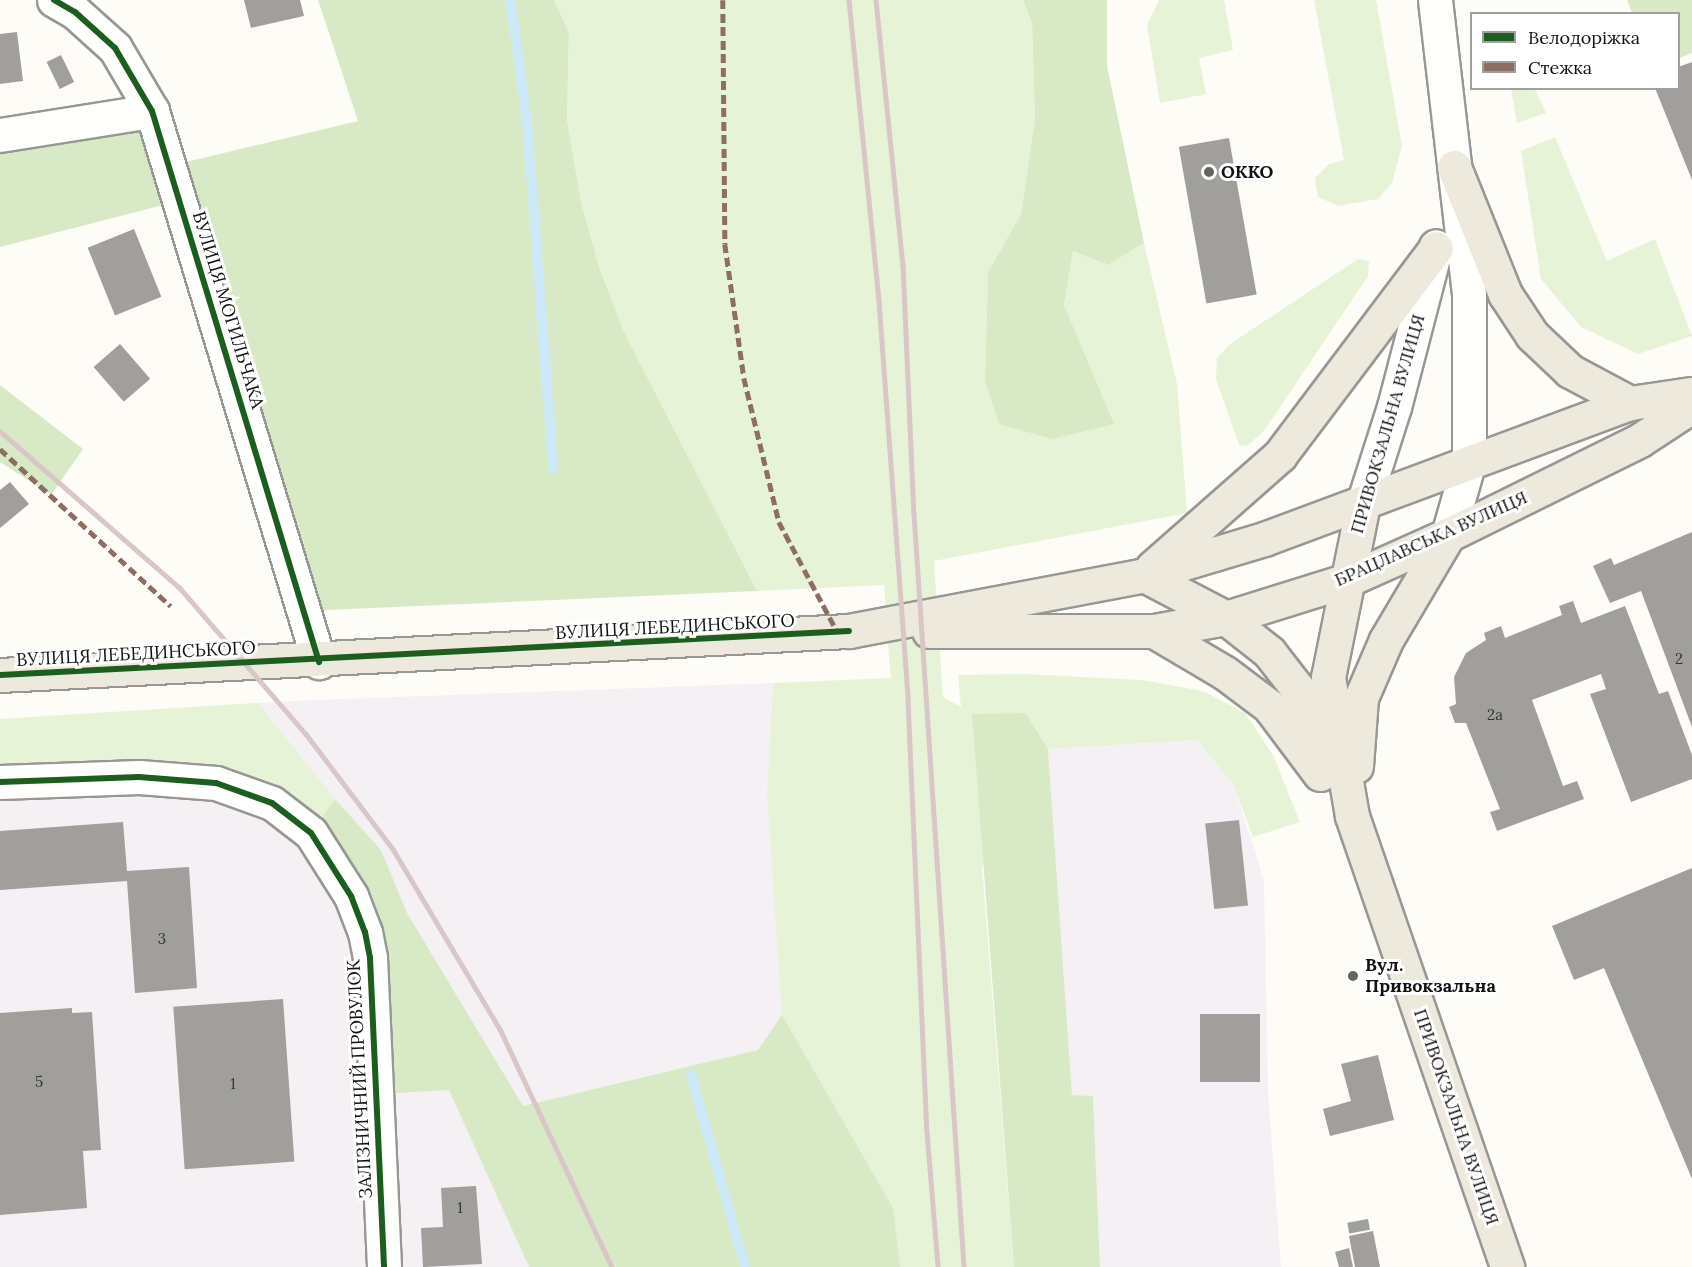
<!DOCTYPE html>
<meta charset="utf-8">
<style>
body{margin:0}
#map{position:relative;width:1692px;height:1267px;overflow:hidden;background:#fdfcf7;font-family:Lora,serif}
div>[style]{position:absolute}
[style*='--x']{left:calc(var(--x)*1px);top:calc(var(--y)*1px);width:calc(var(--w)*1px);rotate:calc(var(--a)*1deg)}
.industrial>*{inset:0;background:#f5f0f3}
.green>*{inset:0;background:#e7f3d7}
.forest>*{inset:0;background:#d8eac5}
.stream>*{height:10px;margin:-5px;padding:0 5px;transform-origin:5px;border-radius:5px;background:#cde8f7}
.building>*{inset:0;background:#a19f9c;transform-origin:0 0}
.roads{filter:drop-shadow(2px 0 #979795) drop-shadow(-2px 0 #979795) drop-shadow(0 2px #979795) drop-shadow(0 -2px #979795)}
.minor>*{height:33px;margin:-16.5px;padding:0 16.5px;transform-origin:16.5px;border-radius:16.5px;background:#fffffe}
.major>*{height:33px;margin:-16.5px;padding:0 16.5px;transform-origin:16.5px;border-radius:16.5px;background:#ede9dc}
.rail>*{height:4.5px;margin:-2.25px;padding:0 2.25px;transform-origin:2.25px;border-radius:2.25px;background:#d9c6c7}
.quiet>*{height:4.5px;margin-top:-2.25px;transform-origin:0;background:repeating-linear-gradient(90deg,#8d6e63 0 9px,transparent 0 13.5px)}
.cycleway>*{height:6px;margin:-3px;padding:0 3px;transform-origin:3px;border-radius:3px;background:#1b5e20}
.dots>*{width:16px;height:16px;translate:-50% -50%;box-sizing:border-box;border:3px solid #fff;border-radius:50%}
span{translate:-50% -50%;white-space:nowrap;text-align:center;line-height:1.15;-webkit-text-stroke:6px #fff;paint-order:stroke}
.number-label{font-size:15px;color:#353434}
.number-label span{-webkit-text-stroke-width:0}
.poi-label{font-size:18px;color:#111;font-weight:700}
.left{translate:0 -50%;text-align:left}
.street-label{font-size:18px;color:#111}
.legend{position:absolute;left:1470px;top:12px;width:210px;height:78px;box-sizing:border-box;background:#fff;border:2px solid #a0a0a0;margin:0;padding:8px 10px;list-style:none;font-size:18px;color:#111}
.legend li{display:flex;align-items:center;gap:12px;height:30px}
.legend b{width:30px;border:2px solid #a0a0a0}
</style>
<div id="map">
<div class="industrial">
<div style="clip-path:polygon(773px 683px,767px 791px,893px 1208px,894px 1267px,0 1267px,0 719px,291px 701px)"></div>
<div style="clip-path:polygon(1197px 740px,1233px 784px,1264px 880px,1268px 1092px,1281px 1267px,1100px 1267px,1093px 1096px,1072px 1096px,1048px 749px)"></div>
</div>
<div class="green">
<div style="clip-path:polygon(554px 0,1023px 0,1032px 23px,1035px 119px,1021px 214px,988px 272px,985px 381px,1113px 424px,1064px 305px,1073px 250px,1108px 265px,1144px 243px,1177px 384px,1187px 513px,934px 561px,943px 697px,961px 707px,958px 675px,1023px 674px,1142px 680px,1203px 691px,1245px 713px,1273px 755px,1300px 822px,1253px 837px,1233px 784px,1197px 740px,1048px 749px,1026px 713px,982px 867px,1014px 1267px,894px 1267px,893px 1208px,782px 1015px,767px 791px,773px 683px,890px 678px,891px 685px,884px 585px,757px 591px,624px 332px,599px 267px,581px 202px,567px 118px,569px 33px)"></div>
<div style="clip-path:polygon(1159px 0,1224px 0,1233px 50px,1199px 58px,1206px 94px,1160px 103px,1147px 25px)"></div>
<div style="clip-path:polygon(1314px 0,1376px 0,1402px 146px,1392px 183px,1378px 199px,1338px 206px,1318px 197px,1315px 178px,1329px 164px,1344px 160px)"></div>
<div style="clip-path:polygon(1511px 89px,1535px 89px,1546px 113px,1517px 123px)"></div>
<div style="clip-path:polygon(1555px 137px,1607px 261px,1655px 239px,1692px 336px,1638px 354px,1581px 327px,1541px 279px,1521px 151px)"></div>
<div style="clip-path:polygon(1358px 259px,1369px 261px,1368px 276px,1264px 431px,1247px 446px,1239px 445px,1216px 379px,1217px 358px,1230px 344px)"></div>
<div style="clip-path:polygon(258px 703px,335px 799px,311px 833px,272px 803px,0 782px,0 719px)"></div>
</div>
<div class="forest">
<div style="clip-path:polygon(318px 0,554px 0,569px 33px,567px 119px,581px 202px,599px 267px,624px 332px,757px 591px,303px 611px,179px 201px,0 247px,0 135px,152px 111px,169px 166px,358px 121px)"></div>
<div style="clip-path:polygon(1023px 0,1107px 0,1107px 66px,1144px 243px,1108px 265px,1073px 251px,1064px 305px,1114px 424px,1052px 439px,999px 424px,985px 381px,988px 272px,1021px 214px,1035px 119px,1032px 23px)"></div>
<div style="clip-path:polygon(1627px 0,1692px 0,1692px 53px,1679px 58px,1678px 14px,1632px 13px)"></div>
<div style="clip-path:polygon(0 385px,83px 449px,51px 495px,0 462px)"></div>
<div style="clip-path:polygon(1026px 713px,1048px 749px,1072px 1095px,1093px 1096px,1100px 1267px,1014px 1267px,972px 714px)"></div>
<div style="clip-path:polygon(335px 799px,381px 850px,407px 913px,523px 1106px,758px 1050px,782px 1015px,893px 1208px,900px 1267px,529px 1267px,449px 1090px,377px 1094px,373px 982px,311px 833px)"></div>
</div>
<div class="stream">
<div style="--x:510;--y:0;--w:124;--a:82.1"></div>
<div style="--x:527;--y:123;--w:347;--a:85.7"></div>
<div style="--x:691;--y:1075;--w:199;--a:74.3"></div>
</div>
<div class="building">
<div style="clip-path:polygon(244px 0,300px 0,304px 16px,251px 28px)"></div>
<div style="clip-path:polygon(17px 32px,23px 81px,0 84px,0 34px)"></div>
<div style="left:61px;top:55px;width:30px;height:16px;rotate:64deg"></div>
<div style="clip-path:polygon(1692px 62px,1692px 180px,1655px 88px,1678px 88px,1678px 67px)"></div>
<div style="left:1229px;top:138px;width:159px;height:51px;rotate:80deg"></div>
<div style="left:134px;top:229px;width:73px;height:50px;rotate:68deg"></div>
<div style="left:120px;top:344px;width:46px;height:35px;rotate:49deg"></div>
<div style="clip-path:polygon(10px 482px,29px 504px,0 528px,0 490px)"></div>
<div style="clip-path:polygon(1692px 532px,1692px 727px,1641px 591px,1610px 603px,1593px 566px,1611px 558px,1614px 565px)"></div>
<div style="clip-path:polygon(1573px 601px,1581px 623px,1625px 606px,1659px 694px,1668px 691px,1692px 755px,1692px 779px,1631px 802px,1590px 694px,1606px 689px,1601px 674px,1532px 700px,1563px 786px,1577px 781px,1584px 799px,1497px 831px,1490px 812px,1500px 809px,1466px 723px,1455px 723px,1449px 707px,1456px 704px,1454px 677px,1466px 653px,1486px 640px,1484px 633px,1501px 626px,1505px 638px,1562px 615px,1559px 606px)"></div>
<div style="left:1239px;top:820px;width:86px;height:34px;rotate:84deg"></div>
<div style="clip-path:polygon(123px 822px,127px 871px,189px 867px,197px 988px,135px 993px,127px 881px,0 890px,0 831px)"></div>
<div style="clip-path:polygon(1692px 868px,1692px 1179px,1604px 968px,1574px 980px,1552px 926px)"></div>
<div style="left:283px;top:999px;width:163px;height:110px;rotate:86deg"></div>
<div style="clip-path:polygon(72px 1008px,72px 1013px,92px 1012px,101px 1150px,83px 1151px,87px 1208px,0 1215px,0 1013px)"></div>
<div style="left:1200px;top:1014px;width:60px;height:68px"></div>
<div style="clip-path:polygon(1378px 1055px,1394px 1120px,1330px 1136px,1323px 1109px,1351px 1101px,1341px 1064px)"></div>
<div style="clip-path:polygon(476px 1186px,482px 1264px,423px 1267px,421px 1228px,443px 1227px,441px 1188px)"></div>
<div style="left:1368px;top:1219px;width:11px;height:21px;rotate:80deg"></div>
<div style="clip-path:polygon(1373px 1231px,1380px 1267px,1355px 1267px,1349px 1236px)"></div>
<div style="clip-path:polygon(1349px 1248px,1353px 1267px,1339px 1267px,1335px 1252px)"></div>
</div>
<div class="roads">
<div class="minor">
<div style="--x:54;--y:0;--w:24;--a:30"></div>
<div style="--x:75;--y:12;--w:54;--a:42"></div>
<div style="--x:115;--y:48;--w:73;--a:59.6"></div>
<div style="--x:152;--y:111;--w:576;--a:73.14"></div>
<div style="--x:1435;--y:0;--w:296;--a:83.4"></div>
<div style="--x:1469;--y:294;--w:167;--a:90"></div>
<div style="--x:1469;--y:461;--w:77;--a:105.8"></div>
<div style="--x:0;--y:135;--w:154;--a:-9"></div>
<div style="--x:1363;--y:504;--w:102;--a:-72.3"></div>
<div style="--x:1394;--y:407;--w:166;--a:-75.4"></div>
<div style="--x:0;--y:782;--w:139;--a:-2.1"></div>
<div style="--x:139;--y:777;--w:77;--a:4.5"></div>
<div style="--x:216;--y:783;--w:59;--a:19.7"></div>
<div style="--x:272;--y:803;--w:49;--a:37.6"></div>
<div style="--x:311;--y:833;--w:75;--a:57.6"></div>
<div style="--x:351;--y:896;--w:39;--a:69"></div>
<div style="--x:365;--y:932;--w:26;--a:79"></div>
<div style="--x:370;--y:958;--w:309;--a:87.4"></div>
</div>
<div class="major">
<div style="--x:1454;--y:167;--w:137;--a:68.1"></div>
<div style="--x:1505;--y:294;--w:49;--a:56.6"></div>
<div style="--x:1532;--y:335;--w:52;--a:43.5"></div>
<div style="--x:1570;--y:371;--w:68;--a:28.1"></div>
<div style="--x:1363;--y:504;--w:177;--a:101.4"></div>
<div style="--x:1328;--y:677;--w:141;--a:80.2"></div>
<div style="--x:1352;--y:816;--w:477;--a:71"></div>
<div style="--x:1152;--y:568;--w:171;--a:-41.4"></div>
<div style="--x:1280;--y:455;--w:259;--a:-53"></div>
<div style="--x:1144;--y:575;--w:93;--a:27.7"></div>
<div style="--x:1226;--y:618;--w:55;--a:38.3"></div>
<div style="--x:1269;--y:652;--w:46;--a:52.1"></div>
<div style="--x:1297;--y:688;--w:84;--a:66.8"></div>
<div style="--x:929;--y:631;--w:225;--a:0"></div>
<div style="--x:1154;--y:631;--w:73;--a:-10.2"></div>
<div style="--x:1226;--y:618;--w:125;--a:-17.3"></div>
<div style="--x:1345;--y:581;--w:113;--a:-24.1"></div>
<div style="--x:1448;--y:535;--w:214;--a:-26.3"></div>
<div style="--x:1640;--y:440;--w:62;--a:-33.2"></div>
<div style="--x:1154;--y:631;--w:82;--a:30.6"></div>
<div style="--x:1225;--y:673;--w:55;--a:36.9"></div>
<div style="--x:1269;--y:706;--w:85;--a:53.1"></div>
<div style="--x:0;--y:675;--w:850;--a:-2.97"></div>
<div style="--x:849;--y:631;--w:300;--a:-10.7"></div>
<div style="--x:1144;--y:575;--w:125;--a:-16.7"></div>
<div style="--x:1264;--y:539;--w:390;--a:-20.4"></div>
<div style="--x:1630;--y:403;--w:63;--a:-8.3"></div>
<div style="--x:1356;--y:766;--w:68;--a:-85.8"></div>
<div style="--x:1361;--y:698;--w:63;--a:-66.7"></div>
<div style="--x:1386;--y:640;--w:122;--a:-59.4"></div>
</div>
</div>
<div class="rail">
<div style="--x:849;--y:0;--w:302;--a:84.3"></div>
<div style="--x:879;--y:301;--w:400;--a:85.8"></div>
<div style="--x:908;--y:700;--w:432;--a:87.5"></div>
<div style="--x:927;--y:1132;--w:135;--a:85.3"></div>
<div style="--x:876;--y:0;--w:266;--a:84.2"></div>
<div style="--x:903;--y:265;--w:249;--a:87.5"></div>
<div style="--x:914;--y:514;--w:755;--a:86.2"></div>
<div style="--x:0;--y:431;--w:237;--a:41.1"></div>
<div style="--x:179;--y:587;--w:194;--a:49.2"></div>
<div style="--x:306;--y:734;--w:144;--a:52.9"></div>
<div style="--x:393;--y:849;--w:209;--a:59.3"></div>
<div style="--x:500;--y:1029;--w:263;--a:64.8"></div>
</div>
<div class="quiet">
<div style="--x:723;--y:0;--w:244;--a:89.5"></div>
<div style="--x:725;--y:244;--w:135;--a:81.9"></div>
<div style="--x:744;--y:378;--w:148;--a:76.3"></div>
<div style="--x:779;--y:522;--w:126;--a:62"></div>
<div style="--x:0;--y:449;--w:232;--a:42.6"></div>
</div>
<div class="cycleway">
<div style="--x:54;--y:0;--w:24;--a:30"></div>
<div style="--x:75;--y:12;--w:54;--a:42"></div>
<div style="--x:115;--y:48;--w:73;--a:59.6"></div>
<div style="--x:152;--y:111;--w:576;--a:73.14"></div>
<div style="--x:0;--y:675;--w:850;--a:-2.97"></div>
<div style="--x:0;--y:782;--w:139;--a:-2.1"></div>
<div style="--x:139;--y:777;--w:77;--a:4.5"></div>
<div style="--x:216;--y:783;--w:59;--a:19.7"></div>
<div style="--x:272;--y:803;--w:49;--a:37.6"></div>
<div style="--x:311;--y:833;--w:75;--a:57.6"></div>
<div style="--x:351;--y:896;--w:39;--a:69"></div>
<div style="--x:365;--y:932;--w:26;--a:79"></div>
<div style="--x:370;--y:958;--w:309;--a:87.4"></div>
</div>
<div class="dots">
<div style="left:1209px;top:172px;background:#646362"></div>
<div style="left:1353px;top:976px;background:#646362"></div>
</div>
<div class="number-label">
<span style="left:1679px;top:659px">2</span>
<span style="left:1495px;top:715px">2а</span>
<span style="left:162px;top:939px">3</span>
<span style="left:39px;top:1082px">5</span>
<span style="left:233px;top:1084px">1</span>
<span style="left:460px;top:1208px">1</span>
</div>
<div class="poi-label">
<span class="left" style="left:1221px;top:172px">ОККО</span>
<span class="left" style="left:1365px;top:976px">Вул.<br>Привокзальна</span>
</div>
<div class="street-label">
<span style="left:228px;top:310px;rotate:73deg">ВУЛИЦЯ МОГИЛЬЧАКА</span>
<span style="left:1388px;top:424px;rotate:-74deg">ПРИВОКЗАЛЬНА ВУЛИЦЯ</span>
<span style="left:1431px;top:539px;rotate:-24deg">БРАЦЛАВСЬКА ВУЛИЦЯ</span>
<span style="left:675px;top:627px;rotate:-3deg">ВУЛИЦЯ ЛЕБЕДИНСЬКОГО</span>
<span style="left:136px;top:654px;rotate:-3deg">ВУЛИЦЯ ЛЕБЕДИНСЬКОГО</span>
<span style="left:360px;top:1079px;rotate:-93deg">ЗАЛІЗНИЧНИЙ ПРОВУЛОК</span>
<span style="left:1456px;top:1117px;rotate:71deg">ПРИВОКЗАЛЬНА ВУЛИЦЯ</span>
</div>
<ul class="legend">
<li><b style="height:8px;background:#1b5e20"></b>Велодоріжка</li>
<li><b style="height:8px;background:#8d6e63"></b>Стежка</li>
</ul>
</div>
